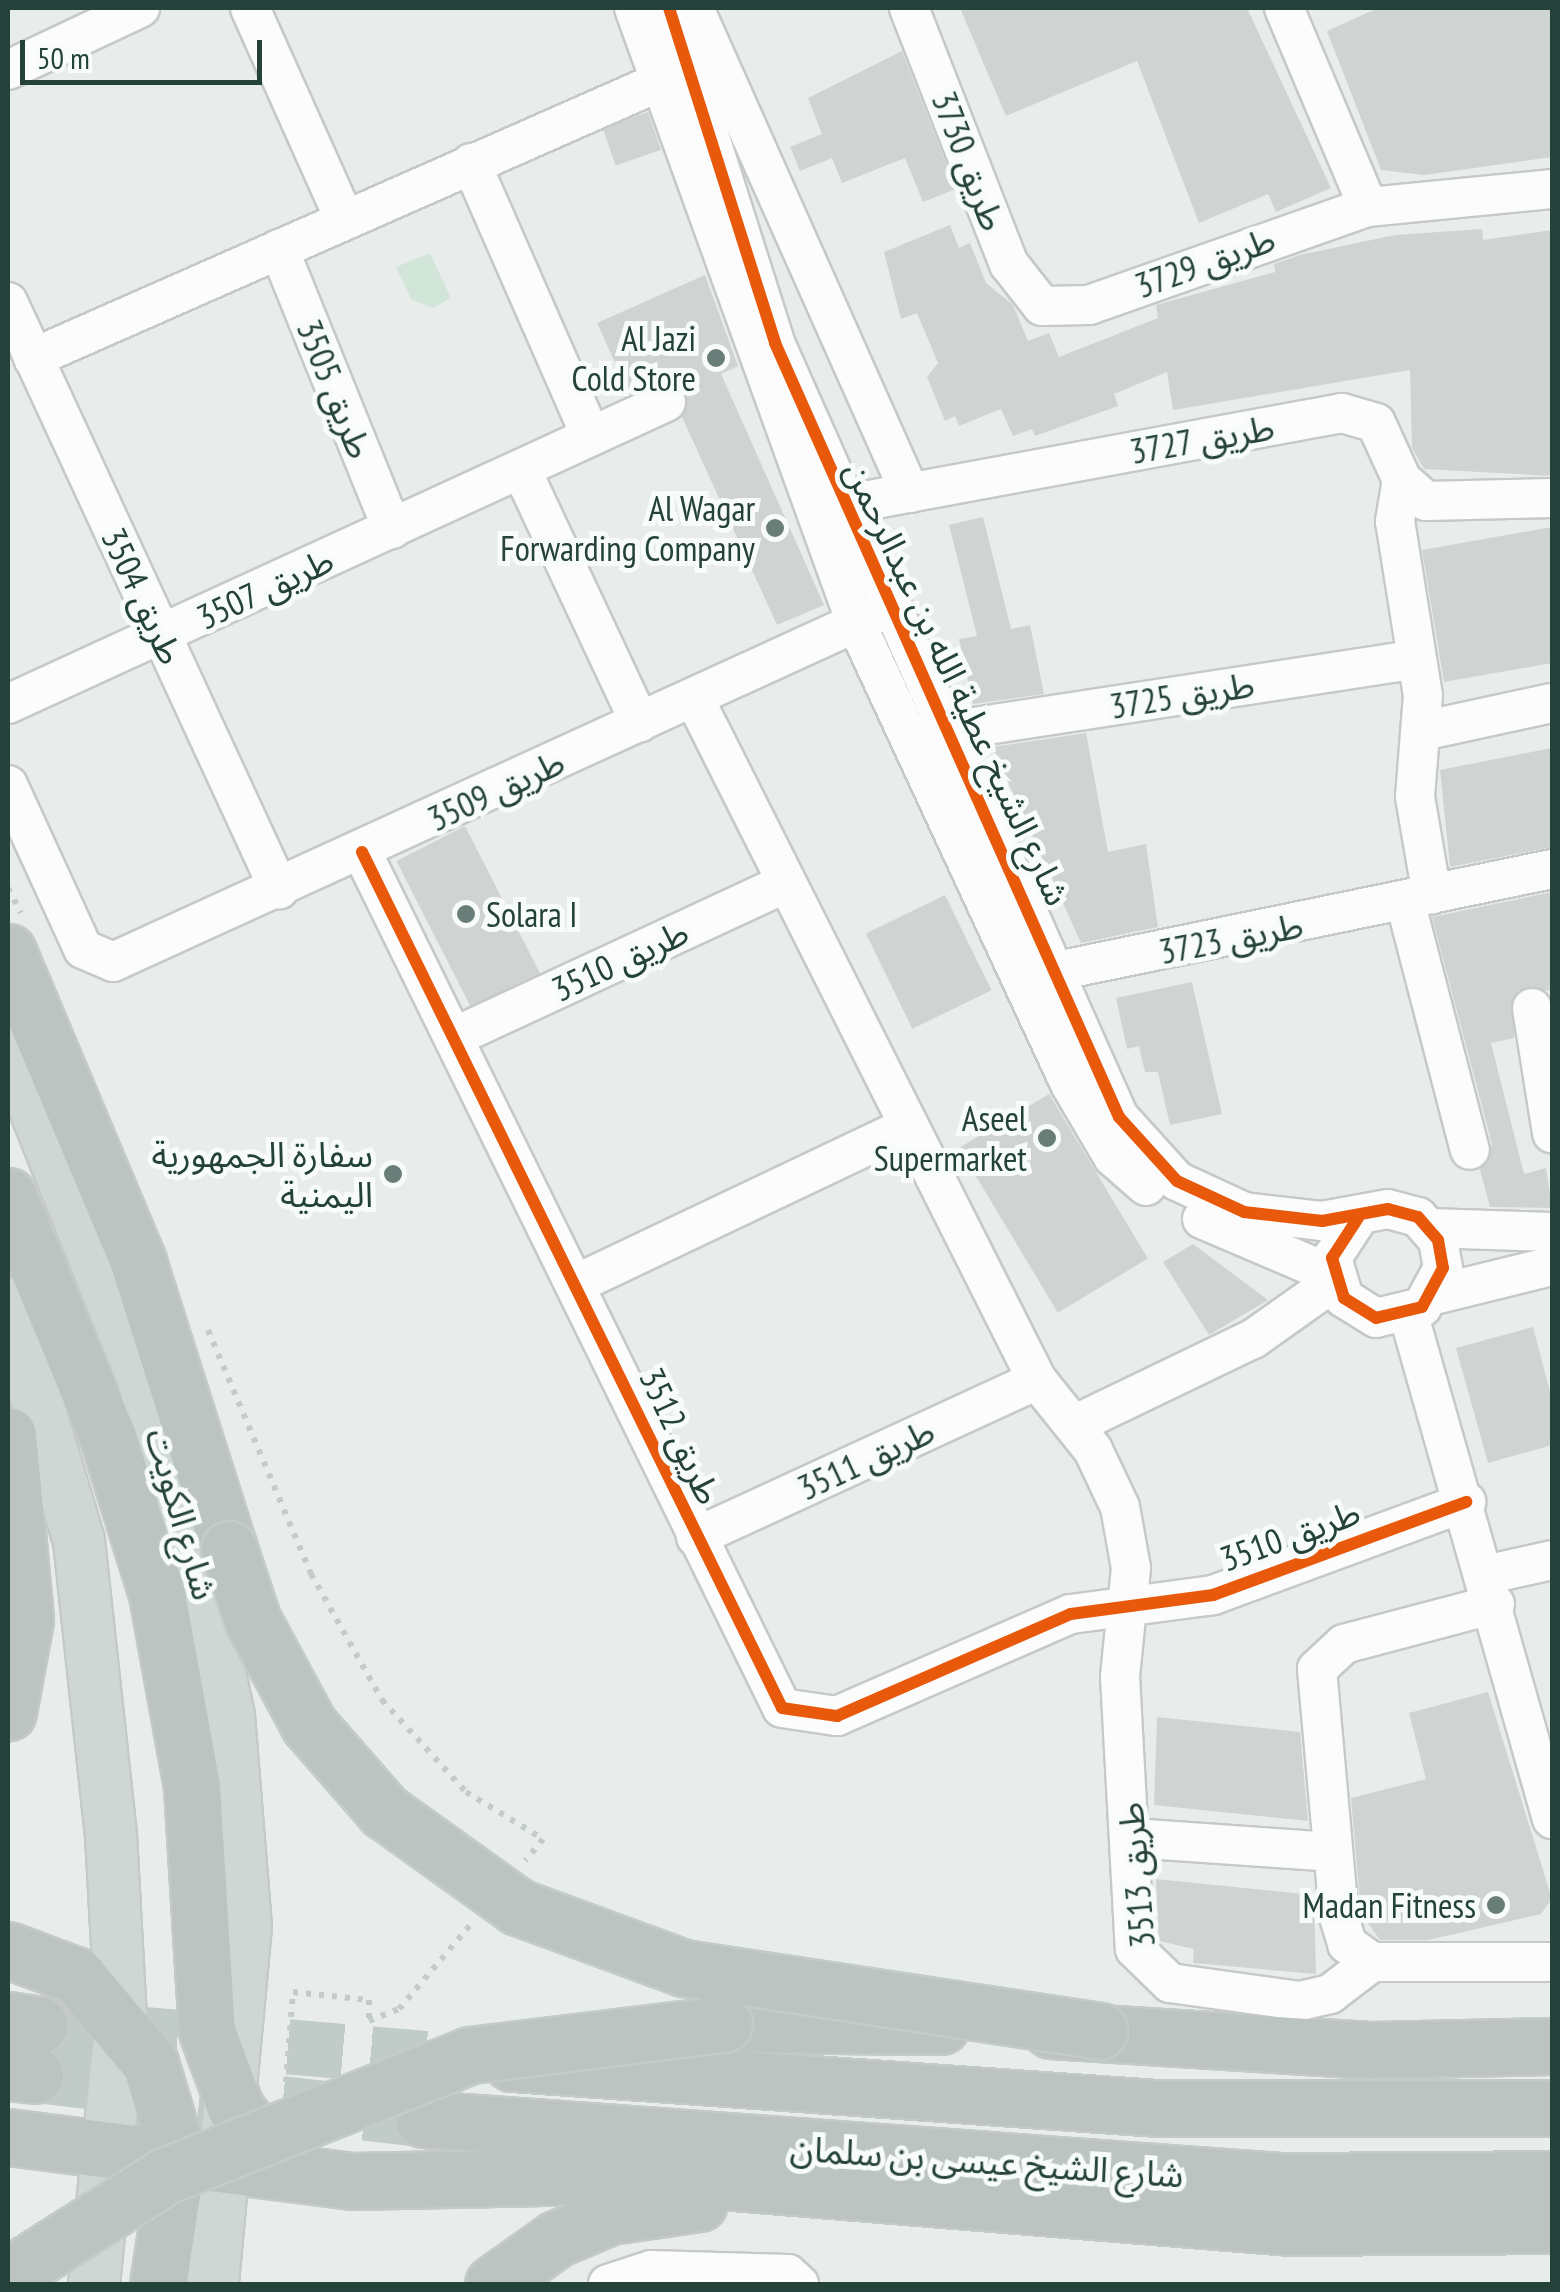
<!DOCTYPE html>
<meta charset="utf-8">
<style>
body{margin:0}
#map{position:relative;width:1560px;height:2292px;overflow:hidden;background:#e8edeb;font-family:"PT Sans Narrow","Noto Sans Arabic",sans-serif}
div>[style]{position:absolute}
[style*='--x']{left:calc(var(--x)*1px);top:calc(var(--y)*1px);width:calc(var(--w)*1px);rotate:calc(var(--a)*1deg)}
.green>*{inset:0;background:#d1e6d8}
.building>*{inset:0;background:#cfd4d2;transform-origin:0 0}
.highway-tunnel>*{height:55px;margin-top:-27.5px;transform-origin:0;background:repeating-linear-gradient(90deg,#c1cbc8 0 55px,transparent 0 83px)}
.path>*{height:6px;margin-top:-3px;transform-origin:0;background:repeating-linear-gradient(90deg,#c3ccca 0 5px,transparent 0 13px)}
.roads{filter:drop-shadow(2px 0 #c5cac8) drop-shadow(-2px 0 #c5cac8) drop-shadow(0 2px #c5cac8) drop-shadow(0 -2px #c5cac8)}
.minor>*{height:38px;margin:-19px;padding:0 19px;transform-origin:19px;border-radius:19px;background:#fcfcfc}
.major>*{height:50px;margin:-25px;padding:0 25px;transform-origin:25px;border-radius:25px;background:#cfd7d5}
.highway>*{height:55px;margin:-27.5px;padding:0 27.5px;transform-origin:27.5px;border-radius:27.5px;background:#bcc4c2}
.bridges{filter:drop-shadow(2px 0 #c3ccc9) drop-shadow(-2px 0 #c3ccc9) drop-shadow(0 2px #c3ccc9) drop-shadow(0 -2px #c3ccc9)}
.highway-bridge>*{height:55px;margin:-27.5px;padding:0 27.5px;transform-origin:27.5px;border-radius:27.5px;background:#bcc4c2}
.cycleway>*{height:12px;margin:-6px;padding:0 6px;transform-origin:6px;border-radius:6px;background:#e8590c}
.dots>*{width:28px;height:28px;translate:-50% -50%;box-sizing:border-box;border:5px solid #f7fbf9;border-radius:50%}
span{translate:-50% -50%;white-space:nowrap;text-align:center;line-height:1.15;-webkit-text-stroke:10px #f7fbf9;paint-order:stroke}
.street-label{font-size:35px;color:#24423a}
.poi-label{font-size:35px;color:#24423a}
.right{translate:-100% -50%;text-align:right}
.left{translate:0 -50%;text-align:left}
.frame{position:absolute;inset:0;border:10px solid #24423a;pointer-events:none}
.scale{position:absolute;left:20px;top:40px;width:242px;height:45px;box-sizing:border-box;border:5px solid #24423a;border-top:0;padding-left:12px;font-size:30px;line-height:35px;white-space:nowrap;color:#24423a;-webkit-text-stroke:8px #f7fbf9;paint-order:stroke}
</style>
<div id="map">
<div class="green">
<div style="clip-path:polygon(430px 253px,451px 298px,433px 308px,411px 299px,396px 267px)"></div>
</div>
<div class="building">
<div style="clip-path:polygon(960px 8px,1247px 8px,1331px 188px,1276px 212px,1268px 194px,1199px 223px,1137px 61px,1006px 116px)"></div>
<div style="clip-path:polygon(1378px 8px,1552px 8px,1552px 157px,1424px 175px,1381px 170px,1327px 31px)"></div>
<div style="clip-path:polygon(902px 51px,956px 189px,923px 202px,905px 158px,842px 183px,832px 158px,800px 171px,790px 147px,822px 134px,808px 98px)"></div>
<div style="left:648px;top:112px;width:40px;height:48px;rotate:71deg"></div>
<div style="clip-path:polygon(950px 225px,959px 248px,970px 243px,986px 283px,1013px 305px,1028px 341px,1049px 333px,1059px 357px,1158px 318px,1156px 305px,1275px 272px,1274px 264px,1300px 255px,1395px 235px,1482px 229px,1483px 240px,1552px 230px,1552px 476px,1424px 469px,1412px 448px,1410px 370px,1173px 410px,1167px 372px,1114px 394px,1118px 406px,1035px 436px,1032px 429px,1013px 436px,1001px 409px,959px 426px,955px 416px,945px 421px,927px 377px,938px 363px,917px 313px,901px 319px,884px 252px)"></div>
<div style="clip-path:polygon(705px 275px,738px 366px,721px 374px,824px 605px,777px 625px,682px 417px,686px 392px,667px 380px,629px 394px,597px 323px)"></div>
<div style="clip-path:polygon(983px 517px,1011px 629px,1030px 625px,1044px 694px,973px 704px,959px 639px,977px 636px,949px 525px)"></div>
<div style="clip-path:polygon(1552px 527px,1552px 663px,1444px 682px,1422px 550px)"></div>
<div style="clip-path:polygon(1086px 733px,1108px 852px,1146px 844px,1158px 927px,1081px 943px,992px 747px)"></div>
<div style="clip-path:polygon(1552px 748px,1552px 847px,1450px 867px,1440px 770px)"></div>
<div style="left:465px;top:826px;width:165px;height:77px;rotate:63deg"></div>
<div style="clip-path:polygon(1552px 892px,1552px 990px,1517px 991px,1514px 1038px,1491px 1043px,1524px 1174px,1546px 1168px,1552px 1208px,1490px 1207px,1480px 1170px,1492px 1144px,1432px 917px)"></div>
<div style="left:945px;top:895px;width:106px;height:88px;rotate:64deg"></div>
<div style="clip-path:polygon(1192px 982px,1222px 1114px,1170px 1125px,1158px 1072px,1145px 1072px,1139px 1046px,1127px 1049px,1116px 998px)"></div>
<div style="left:1049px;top:1094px;width:192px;height:105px;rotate:59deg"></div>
<div style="clip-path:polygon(1193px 1244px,1268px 1300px,1209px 1335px,1163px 1262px)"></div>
<div style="clip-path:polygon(1533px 1327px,1552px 1399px,1552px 1445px,1488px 1463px,1456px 1348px)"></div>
<div style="clip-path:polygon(1488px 1692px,1552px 1899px,1541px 1914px,1428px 1940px,1380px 1940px,1361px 1913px,1351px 1798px,1426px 1779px,1409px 1713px)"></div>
<div style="clip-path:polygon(1157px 1717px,1300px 1732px,1308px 1821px,1154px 1805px)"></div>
<div style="clip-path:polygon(1156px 1879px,1314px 1895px,1316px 1974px,1193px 1963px,1194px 1949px,1159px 1941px)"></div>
</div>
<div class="highway-tunnel">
<div style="--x:40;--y:2025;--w:389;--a:4.9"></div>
<div style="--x:35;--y:2075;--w:390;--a:6.5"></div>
</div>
<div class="path">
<div style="--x:8;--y:888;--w:28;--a:63"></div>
<div style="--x:208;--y:1330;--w:265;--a:67.1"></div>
<div style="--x:311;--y:1574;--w:145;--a:60.6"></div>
<div style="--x:382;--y:1700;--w:125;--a:47.6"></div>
<div style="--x:466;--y:1792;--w:90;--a:31.4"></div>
<div style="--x:543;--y:1839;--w:28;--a:129"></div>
<div style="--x:286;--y:2082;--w:90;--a:-85.6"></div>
<div style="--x:293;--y:1992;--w:76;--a:6"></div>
<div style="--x:369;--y:2000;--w:21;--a:90"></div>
<div style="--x:369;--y:2021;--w:32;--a:-22"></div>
<div style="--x:399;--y:2009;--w:111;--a:-49.7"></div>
</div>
<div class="roads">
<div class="minor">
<div style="--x:250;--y:8;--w:232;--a:65.9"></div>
<div style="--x:634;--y:8;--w:654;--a:70.15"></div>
<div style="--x:856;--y:623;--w:508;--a:65.1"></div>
<div style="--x:1070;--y:1084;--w:85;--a:59.5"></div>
<div style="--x:1113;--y:1157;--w:44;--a:41.3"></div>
<div style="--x:669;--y:8;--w:351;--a:72.4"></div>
<div style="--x:775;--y:343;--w:847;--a:66.04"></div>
<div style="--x:1119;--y:1117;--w:86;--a:47.8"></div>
<div style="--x:1177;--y:1181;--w:74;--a:24.8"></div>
<div style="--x:1244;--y:1212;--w:79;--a:6.6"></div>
<div style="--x:1322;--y:1221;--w:67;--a:-10.3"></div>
<div style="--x:1388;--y:1209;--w:31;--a:15"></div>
<div style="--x:1418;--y:1217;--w:30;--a:49"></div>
<div style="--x:1438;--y:1240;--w:28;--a:80"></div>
<div style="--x:1443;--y:1268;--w:44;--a:118.3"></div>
<div style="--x:1422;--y:1307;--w:47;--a:166.6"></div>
<div style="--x:1376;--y:1318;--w:38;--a:-148"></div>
<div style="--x:1344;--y:1298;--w:42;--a:-106.7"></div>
<div style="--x:1332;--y:1258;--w:48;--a:-57"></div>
<div style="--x:694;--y:8;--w:531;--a:65.99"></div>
<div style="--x:909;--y:8;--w:275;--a:68.7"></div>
<div style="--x:1009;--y:264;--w:53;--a:51.8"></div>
<div style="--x:1042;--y:306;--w:47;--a:-1.2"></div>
<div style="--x:1089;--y:305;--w:296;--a:-19.4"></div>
<div style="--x:1368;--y:207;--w:185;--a:-5.6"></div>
<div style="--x:1284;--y:8;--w:216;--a:67.1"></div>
<div style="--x:8;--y:70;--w:146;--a:-25.2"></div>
<div style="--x:471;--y:163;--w:292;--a:66.3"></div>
<div style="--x:279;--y:249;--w:302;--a:68"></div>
<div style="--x:8;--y:302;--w:647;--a:65.22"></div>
<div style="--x:33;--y:358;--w:711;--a:-23.79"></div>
<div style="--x:521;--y:469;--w:280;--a:64.9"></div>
<div style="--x:1402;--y:480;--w:42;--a:99.7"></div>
<div style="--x:1395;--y:521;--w:176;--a:80.9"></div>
<div style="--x:1423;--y:695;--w:102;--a:94.5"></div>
<div style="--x:1415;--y:797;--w:99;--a:80.2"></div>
<div style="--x:821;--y:509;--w:530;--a:-10.44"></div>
<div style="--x:1342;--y:413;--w:35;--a:16"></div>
<div style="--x:1376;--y:423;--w:63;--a:65.5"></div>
<div style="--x:1402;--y:480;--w:32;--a:41"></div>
<div style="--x:1426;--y:501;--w:126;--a:-1.4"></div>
<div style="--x:694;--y:698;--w:763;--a:63.3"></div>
<div style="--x:1037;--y:1380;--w:90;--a:51.3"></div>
<div style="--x:1093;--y:1450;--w:63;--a:64.7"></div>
<div style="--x:1120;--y:1507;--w:62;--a:79.8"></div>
<div style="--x:1131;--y:1568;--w:109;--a:95.8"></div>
<div style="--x:1120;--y:1676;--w:273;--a:86.9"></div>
<div style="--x:1135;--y:1949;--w:49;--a:44.2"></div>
<div style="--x:1170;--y:1983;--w:131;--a:7.9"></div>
<div style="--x:1300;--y:2001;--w:31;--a:-13"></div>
<div style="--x:1330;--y:1994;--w:53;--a:-37.3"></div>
<div style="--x:8;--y:704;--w:724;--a:-24.65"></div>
<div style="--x:948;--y:731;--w:474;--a:-8.7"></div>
<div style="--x:1422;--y:731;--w:133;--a:-12.2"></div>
<div style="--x:8;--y:785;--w:180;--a:65.4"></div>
<div style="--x:83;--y:949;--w:33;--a:23"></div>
<div style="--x:113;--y:962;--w:840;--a:-24.55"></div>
<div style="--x:362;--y:852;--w:953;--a:63.86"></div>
<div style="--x:782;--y:1708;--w:56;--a:8.3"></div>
<div style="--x:837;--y:1716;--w:255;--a:-23.6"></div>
<div style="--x:1071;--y:1614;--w:143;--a:-7.6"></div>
<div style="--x:1213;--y:1595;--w:270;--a:-20.2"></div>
<div style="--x:1405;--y:901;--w:257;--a:75.4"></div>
<div style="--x:1057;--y:971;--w:505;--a:-11.64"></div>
<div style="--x:1532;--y:1008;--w:127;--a:80.9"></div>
<div style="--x:454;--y:1037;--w:366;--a:-24.9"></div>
<div style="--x:1202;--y:1219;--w:142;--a:23.1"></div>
<div style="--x:1429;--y:1228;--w:123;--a:1.9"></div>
<div style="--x:576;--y:1284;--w:366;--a:-25.4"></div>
<div style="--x:1434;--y:1295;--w:122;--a:-13.8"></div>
<div style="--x:1409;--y:1316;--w:523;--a:74.13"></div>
<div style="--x:1074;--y:1425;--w:199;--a:-25.7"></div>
<div style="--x:1253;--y:1339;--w:100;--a:-35.3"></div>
<div style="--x:696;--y:1537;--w:375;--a:-24.7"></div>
<div style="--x:1489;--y:1574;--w:65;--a:-12.5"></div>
<div style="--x:1495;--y:1604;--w:156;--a:165.2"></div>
<div style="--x:1344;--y:1644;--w:37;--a:137"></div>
<div style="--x:1317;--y:1669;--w:249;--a:84.9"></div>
<div style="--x:1339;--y:1917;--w:28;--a:73"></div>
<div style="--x:1347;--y:1944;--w:31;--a:36"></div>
<div style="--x:1372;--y:1962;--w:180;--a:0"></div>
<div style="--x:1133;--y:1838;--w:198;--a:4"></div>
<div style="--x:608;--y:2284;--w:45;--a:-18"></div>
<div style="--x:651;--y:2270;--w:137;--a:1.7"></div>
<div style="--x:788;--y:2274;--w:15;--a:42"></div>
</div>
<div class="major">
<div style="--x:8;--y:1042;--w:358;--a:68.2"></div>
<div style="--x:141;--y:1374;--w:177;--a:73.2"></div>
<div style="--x:192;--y:1543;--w:177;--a:77.9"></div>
<div style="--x:229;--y:1716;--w:211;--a:85.4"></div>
<div style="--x:246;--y:1926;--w:360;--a:95.3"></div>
<div style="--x:8;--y:1303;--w:248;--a:73.4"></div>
<div style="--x:79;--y:1541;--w:296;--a:83.8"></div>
<div style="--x:111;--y:1835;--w:183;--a:86.9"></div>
<div style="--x:121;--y:2018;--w:267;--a:95.8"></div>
</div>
<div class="highway">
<div style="--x:8;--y:952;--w:336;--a:67.2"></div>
<div style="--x:138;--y:1262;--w:301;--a:72.4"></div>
<div style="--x:8;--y:1196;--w:261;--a:67.5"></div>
<div style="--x:108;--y:1437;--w:164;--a:72.7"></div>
<div style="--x:157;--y:1594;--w:196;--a:79.7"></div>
<div style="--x:192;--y:1787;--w:244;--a:86.5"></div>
<div style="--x:207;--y:2031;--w:81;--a:69.8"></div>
<div style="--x:235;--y:2107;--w:75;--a:54.2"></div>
<div style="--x:8;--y:1435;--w:186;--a:84.7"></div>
<div style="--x:25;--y:1620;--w:94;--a:100.5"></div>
<div style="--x:8;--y:1950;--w:74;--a:20.6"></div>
<div style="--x:77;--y:1976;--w:114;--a:50"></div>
<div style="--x:150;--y:2063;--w:96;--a:73.1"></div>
<div style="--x:178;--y:2155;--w:131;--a:98.8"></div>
<div style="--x:8;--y:2020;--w:32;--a:9"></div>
<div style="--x:724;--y:2024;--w:217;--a:0.5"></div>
<div style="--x:1051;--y:2030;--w:323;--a:3.6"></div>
<div style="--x:1373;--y:2050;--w:179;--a:-1.3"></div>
<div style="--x:512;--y:2063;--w:647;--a:3.99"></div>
<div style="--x:1157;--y:2108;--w:395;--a:0"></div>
<div style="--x:8;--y:2072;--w:27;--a:6"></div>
<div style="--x:423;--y:2119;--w:859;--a:4.14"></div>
<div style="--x:1280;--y:2181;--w:272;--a:-0.4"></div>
<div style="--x:8;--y:2137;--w:347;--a:7.3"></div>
<div style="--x:352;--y:2181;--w:293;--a:-1.2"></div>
<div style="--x:645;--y:2175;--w:647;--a:4.61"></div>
<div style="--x:1290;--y:2227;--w:262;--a:-0.4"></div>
<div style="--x:493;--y:2284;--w:77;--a:-35.5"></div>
<div style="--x:556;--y:2239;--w:59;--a:-23.1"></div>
<div style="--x:610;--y:2216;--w:90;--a:-8.3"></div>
</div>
</div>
<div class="bridges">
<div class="highway-bridge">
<div style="--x:229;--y:1549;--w:76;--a:71.6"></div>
<div style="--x:253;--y:1621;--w:118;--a:61.7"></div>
<div style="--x:309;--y:1725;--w:114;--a:48.9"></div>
<div style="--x:384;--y:1811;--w:165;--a:35.6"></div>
<div style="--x:518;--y:1907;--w:177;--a:20.2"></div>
<div style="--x:684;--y:1968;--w:420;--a:8.6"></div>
<div style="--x:8;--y:2276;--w:186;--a:-32.5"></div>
<div style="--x:165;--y:2176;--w:328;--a:-21.6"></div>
<div style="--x:470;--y:2055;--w:256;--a:-7"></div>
</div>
</div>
<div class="cycleway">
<div style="--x:669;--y:8;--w:351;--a:72.4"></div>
<div style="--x:775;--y:343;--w:847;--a:66.04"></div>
<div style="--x:1119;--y:1117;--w:86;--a:47.8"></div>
<div style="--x:1177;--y:1181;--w:74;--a:24.8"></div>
<div style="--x:1244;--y:1212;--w:79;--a:6.6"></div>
<div style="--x:1322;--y:1221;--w:67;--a:-10.3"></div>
<div style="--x:1388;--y:1209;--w:31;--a:15"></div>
<div style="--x:1418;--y:1217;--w:30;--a:49"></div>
<div style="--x:1438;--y:1240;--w:28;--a:80"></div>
<div style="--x:1443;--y:1268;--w:44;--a:118.3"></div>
<div style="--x:1422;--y:1307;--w:47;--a:166.6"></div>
<div style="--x:1376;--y:1318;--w:38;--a:-148"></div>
<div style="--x:1344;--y:1298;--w:42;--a:-106.7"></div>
<div style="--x:1332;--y:1258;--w:48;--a:-57"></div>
<div style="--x:362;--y:852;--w:953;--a:63.86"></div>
<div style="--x:782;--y:1708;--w:56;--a:8.3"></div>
<div style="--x:837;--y:1716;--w:255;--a:-23.6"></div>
<div style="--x:1071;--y:1614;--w:143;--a:-7.6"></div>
<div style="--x:1213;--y:1595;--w:270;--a:-20.2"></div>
</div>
<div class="dots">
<div style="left:716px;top:358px;background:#697e78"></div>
<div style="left:775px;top:528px;background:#697e78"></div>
<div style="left:466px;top:914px;background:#697e78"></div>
<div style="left:1047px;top:1138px;background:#697e78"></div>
<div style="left:393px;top:1174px;background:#697e78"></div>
<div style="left:1496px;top:1905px;background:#697e78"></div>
</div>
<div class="street-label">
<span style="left:969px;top:161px;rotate:69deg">طريق 3730</span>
<span style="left:1205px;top:262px;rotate:-20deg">طريق 3729</span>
<span style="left:335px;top:389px;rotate:68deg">طريق 3505</span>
<span style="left:1202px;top:439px;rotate:-10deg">طريق 3727</span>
<span style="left:265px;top:588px;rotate:-25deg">طريق 3507</span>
<span style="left:143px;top:596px;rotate:65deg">طريق 3504</span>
<span style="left:958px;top:683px;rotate:65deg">شارع الشيخ عطية الله بن عبدالرحمن</span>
<span style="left:1182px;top:695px;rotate:-9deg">طريق 3725</span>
<span style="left:496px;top:790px;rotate:-25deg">طريق 3509</span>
<span style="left:1231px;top:938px;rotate:-11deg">طريق 3723</span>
<span style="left:620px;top:960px;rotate:-25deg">طريق 3510</span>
<span style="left:681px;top:1436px;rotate:65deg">طريق 3512</span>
<span style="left:866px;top:1459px;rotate:-25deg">طريق 3511</span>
<span style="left:182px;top:1514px;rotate:74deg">شارع الكويت</span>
<span style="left:1290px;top:1535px;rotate:-20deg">طريق 3510</span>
<span style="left:1136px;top:1875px;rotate:-95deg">طريق 3513</span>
<span style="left:987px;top:2161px;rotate:4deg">شارع الشيخ عيسى بن سلمان</span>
</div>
<div class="poi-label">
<span class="right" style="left:696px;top:358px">Al Jazi<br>Cold Store</span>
<span class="right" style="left:755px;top:528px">Al Wagar<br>Forwarding Company</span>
<span class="left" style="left:486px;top:914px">Solara I</span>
<span class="right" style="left:1027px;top:1138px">Aseel<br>Supermarket</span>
<span class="right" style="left:373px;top:1174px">سفارة الجمهورية<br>اليمنية</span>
<span class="right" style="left:1476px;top:1905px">Madan Fitness</span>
</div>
<div class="frame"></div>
<div class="scale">50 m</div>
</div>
